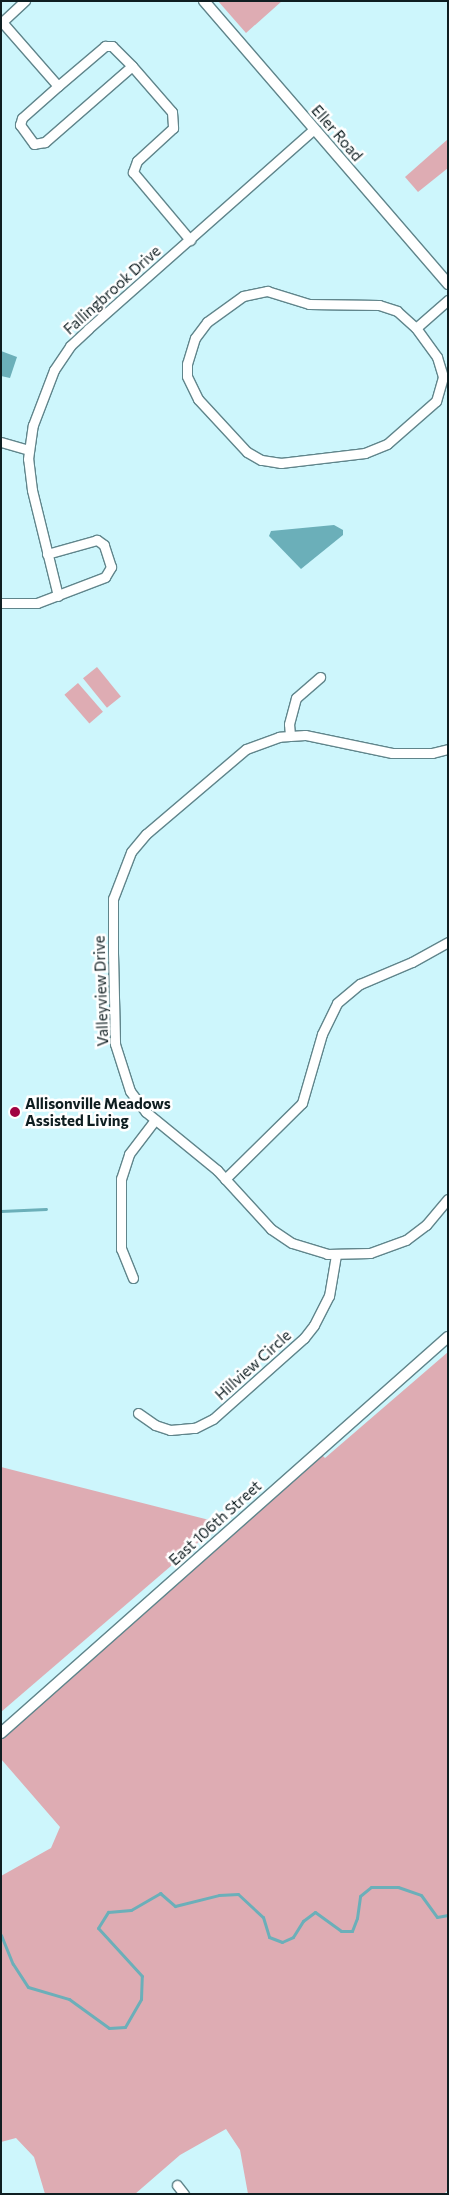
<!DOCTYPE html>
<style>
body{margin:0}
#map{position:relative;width:449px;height:2195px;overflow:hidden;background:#cdf6fc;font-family:Commissioner,sans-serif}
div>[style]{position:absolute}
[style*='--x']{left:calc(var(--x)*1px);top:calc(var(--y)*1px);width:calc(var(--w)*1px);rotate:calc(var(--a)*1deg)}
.green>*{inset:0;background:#deacb3;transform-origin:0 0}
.water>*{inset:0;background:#6bafb9}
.stream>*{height:3px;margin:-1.5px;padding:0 1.5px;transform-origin:1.5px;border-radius:1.5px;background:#6bafb9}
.roads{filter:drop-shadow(1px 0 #60858b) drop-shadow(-1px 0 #60858b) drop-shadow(0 1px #60858b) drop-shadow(0 -1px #60858b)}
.minor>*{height:9px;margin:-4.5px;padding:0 4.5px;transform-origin:4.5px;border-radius:4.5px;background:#fff}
.tertiary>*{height:10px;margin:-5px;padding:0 5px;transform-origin:5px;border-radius:5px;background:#fff}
.dots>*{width:14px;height:14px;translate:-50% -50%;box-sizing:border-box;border:2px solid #fff;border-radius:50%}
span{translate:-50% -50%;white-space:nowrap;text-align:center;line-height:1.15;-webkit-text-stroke:5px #fff;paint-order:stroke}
.street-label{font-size:15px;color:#0f1e21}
.poi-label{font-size:15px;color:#0f1e21;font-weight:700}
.left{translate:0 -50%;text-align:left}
.frame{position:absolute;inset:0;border:2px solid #0f1e21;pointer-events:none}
</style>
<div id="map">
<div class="green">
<div style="clip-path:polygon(218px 1px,282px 1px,246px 33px)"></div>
<div style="clip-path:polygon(448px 139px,448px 168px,418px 192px,405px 177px)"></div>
<div style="left:97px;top:667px;width:38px;height:18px;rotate:51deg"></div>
<div style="left:78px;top:683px;width:38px;height:18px;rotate:49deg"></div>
<div style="clip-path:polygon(448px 1352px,448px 2190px,444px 2194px,248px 2194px,240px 2150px,226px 2129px,180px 2155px,135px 2194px,45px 2194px,34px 2157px,16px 2138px,1px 2142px,1px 1876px,51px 1848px,60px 1827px,1px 1759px,1px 1739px,322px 1455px,325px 1458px)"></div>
<div style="clip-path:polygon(1px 1467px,221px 1523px,1px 1712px)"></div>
</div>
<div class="water">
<div style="clip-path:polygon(1px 351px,17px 357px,10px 378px,1px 376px)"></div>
<div style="clip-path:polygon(334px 525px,343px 530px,343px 535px,301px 569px,269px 536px,271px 531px)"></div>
</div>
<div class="stream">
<div style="--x:1;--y:1211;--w:45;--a:-2.5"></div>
<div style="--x:1;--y:1935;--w:31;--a:68"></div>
<div style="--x:13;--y:1964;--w:27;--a:57"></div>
<div style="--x:28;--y:1987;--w:43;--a:16.3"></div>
<div style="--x:69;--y:1999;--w:49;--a:35.9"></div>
<div style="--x:109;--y:2028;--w:16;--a:-4"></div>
<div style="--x:125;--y:2027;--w:32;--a:-60"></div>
<div style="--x:141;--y:1999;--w:23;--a:-88"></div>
<div style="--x:142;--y:1976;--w:65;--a:-132.5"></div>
<div style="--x:98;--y:1928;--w:19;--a:-58"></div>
<div style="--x:108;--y:1912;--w:23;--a:-5"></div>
<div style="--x:131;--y:1910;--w:34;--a:-30"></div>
<div style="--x:160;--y:1893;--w:20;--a:41"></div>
<div style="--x:175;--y:1906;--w:45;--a:-14"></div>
<div style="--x:219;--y:1895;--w:19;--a:-3"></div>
<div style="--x:238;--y:1894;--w:34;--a:43"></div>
<div style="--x:263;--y:1917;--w:21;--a:73"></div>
<div style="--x:269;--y:1937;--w:14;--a:21"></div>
<div style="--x:282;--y:1942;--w:12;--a:-24"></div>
<div style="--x:293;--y:1937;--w:19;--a:-58"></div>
<div style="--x:303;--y:1921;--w:15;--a:-37"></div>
<div style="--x:315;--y:1912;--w:32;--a:36"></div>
<div style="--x:341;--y:1931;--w:11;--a:0"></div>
<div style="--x:352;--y:1931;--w:14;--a:-69"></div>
<div style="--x:357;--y:1918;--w:22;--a:-82"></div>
<div style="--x:360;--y:1896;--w:14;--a:-39"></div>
<div style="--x:371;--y:1887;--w:27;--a:0"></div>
<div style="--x:398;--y:1887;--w:24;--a:19"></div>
<div style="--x:421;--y:1895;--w:27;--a:54"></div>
<div style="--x:437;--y:1917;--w:11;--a:-10"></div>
</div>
<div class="roads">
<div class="minor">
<div style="--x:2;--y:22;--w:85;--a:48.8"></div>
<div style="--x:1;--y:23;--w:33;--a:-43"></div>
<div style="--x:132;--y:66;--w:116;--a:138.9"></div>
<div style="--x:45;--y:142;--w:11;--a:170"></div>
<div style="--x:34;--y:144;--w:24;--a:-126"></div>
<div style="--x:20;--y:125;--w:7;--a:-74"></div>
<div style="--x:22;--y:118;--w:48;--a:-41.6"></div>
<div style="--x:58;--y:86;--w:62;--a:-40.4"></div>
<div style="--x:105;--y:46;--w:7;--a:0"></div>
<div style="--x:112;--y:46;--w:28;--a:45"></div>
<div style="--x:132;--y:66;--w:61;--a:49"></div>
<div style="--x:172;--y:112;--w:16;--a:86"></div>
<div style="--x:173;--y:128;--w:49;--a:137.5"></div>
<div style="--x:137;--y:161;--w:12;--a:110"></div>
<div style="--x:133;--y:172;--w:89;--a:50"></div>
<div style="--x:267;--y:291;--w:44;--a:17.2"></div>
<div style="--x:309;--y:304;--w:70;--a:0.8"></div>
<div style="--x:379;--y:305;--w:19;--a:18"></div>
<div style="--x:397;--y:311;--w:25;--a:42"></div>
<div style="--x:416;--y:328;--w:36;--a:54"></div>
<div style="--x:437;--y:357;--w:21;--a:73"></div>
<div style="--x:443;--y:377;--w:25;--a:106"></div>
<div style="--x:436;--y:401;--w:65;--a:138.7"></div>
<div style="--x:387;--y:444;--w:24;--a:158"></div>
<div style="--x:365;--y:453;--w:85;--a:173.2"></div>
<div style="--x:281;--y:463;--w:20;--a:-171"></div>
<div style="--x:261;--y:460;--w:16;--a:-150"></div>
<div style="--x:247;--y:452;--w:72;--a:-132.8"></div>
<div style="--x:198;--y:399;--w:25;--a:-116"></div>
<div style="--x:187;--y:376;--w:12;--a:-90"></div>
<div style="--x:187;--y:364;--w:27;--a:-73"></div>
<div style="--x:195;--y:338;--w:20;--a:-53"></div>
<div style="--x:207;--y:322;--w:44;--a:-35.8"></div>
<div style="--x:243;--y:296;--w:25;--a:-12"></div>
<div style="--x:416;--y:328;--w:43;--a:-41.2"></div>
<div style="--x:1;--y:442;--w:29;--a:16"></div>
<div style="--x:58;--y:596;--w:109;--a:-103.8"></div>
<div style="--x:32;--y:490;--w:31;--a:-97"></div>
<div style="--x:28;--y:459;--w:34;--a:-82"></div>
<div style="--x:33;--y:425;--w:59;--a:-69.1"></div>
<div style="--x:54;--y:370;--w:29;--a:-56"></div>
<div style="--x:70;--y:346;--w:25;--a:-43"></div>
<div style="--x:88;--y:329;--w:302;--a:-41.5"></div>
<div style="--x:1;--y:603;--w:36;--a:0"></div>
<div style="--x:37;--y:603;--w:73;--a:-20.9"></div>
<div style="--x:105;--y:577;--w:12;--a:-59"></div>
<div style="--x:111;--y:567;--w:23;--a:-108"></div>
<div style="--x:104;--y:545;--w:9;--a:-144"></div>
<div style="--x:97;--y:540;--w:52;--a:164.4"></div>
<div style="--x:290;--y:735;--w:11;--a:-95"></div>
<div style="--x:289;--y:724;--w:27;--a:-75"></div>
<div style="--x:296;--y:698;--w:32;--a:-41"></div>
<div style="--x:448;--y:749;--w:16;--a:166"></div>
<div style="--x:432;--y:753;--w:40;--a:180"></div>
<div style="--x:392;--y:753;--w:89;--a:-168.3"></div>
<div style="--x:305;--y:735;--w:26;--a:176"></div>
<div style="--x:279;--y:737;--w:35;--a:160"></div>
<div style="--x:246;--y:749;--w:131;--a:139.6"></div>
<div style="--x:146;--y:834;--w:23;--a:130"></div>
<div style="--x:131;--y:852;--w:50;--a:111"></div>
<div style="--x:113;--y:899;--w:54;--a:90"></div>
<div style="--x:113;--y:953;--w:91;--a:88.7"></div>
<div style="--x:115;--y:1044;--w:49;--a:72.3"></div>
<div style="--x:130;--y:1091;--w:26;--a:53"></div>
<div style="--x:146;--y:1112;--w:92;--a:39.2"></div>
<div style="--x:217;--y:1170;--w:80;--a:47.5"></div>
<div style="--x:271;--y:1229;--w:25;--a:34"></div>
<div style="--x:292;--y:1243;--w:37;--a:17"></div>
<div style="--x:327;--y:1254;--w:43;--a:-1.3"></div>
<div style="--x:370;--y:1253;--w:38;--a:-20"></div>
<div style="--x:406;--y:1240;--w:25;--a:-37"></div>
<div style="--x:426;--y:1225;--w:34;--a:-50"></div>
<div style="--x:225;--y:1179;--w:108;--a:-44.6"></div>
<div style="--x:302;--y:1103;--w:72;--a:-73.8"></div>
<div style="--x:322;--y:1034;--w:34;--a:-64"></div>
<div style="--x:337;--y:1003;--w:30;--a:-40"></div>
<div style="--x:360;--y:984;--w:56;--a:-22.9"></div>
<div style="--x:412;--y:962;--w:41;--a:-29.1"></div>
<div style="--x:133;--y:1278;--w:31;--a:-112"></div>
<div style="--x:121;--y:1249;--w:70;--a:-90"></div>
<div style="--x:121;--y:1179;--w:26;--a:-72"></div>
<div style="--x:129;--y:1154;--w:43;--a:-52.6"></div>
<div style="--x:138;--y:1413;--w:21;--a:35"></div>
<div style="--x:155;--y:1425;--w:16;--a:18"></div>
<div style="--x:170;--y:1430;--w:25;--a:-5"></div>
<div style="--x:195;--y:1428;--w:20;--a:-27"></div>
<div style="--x:213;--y:1419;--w:122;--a:-41.7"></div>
<div style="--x:304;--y:1338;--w:16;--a:-52"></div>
<div style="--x:314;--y:1325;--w:33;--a:-63"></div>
<div style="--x:329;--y:1296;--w:42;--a:-80.3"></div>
<div style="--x:177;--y:2185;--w:11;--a:52"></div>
</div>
<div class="tertiary">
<div style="--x:204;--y:1;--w:374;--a:49.2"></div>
<div style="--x:1;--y:1733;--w:597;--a:-41.54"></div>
</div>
</div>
<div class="dots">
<div style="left:15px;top:1112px;background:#a00342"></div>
</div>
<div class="street-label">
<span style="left:337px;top:133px;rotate:49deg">Eller Road</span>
<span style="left:112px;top:290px;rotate:-42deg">Fallingbrook Drive</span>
<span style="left:101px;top:991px;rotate:-92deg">Valleyview Drive</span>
<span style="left:253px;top:1365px;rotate:-42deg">Hillview Circle</span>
<span style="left:215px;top:1523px;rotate:-42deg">East 106th Street</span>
</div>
<div class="poi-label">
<span class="left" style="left:25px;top:1112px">Allisonville Meadows<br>Assisted Living</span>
</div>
<div class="frame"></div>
</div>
